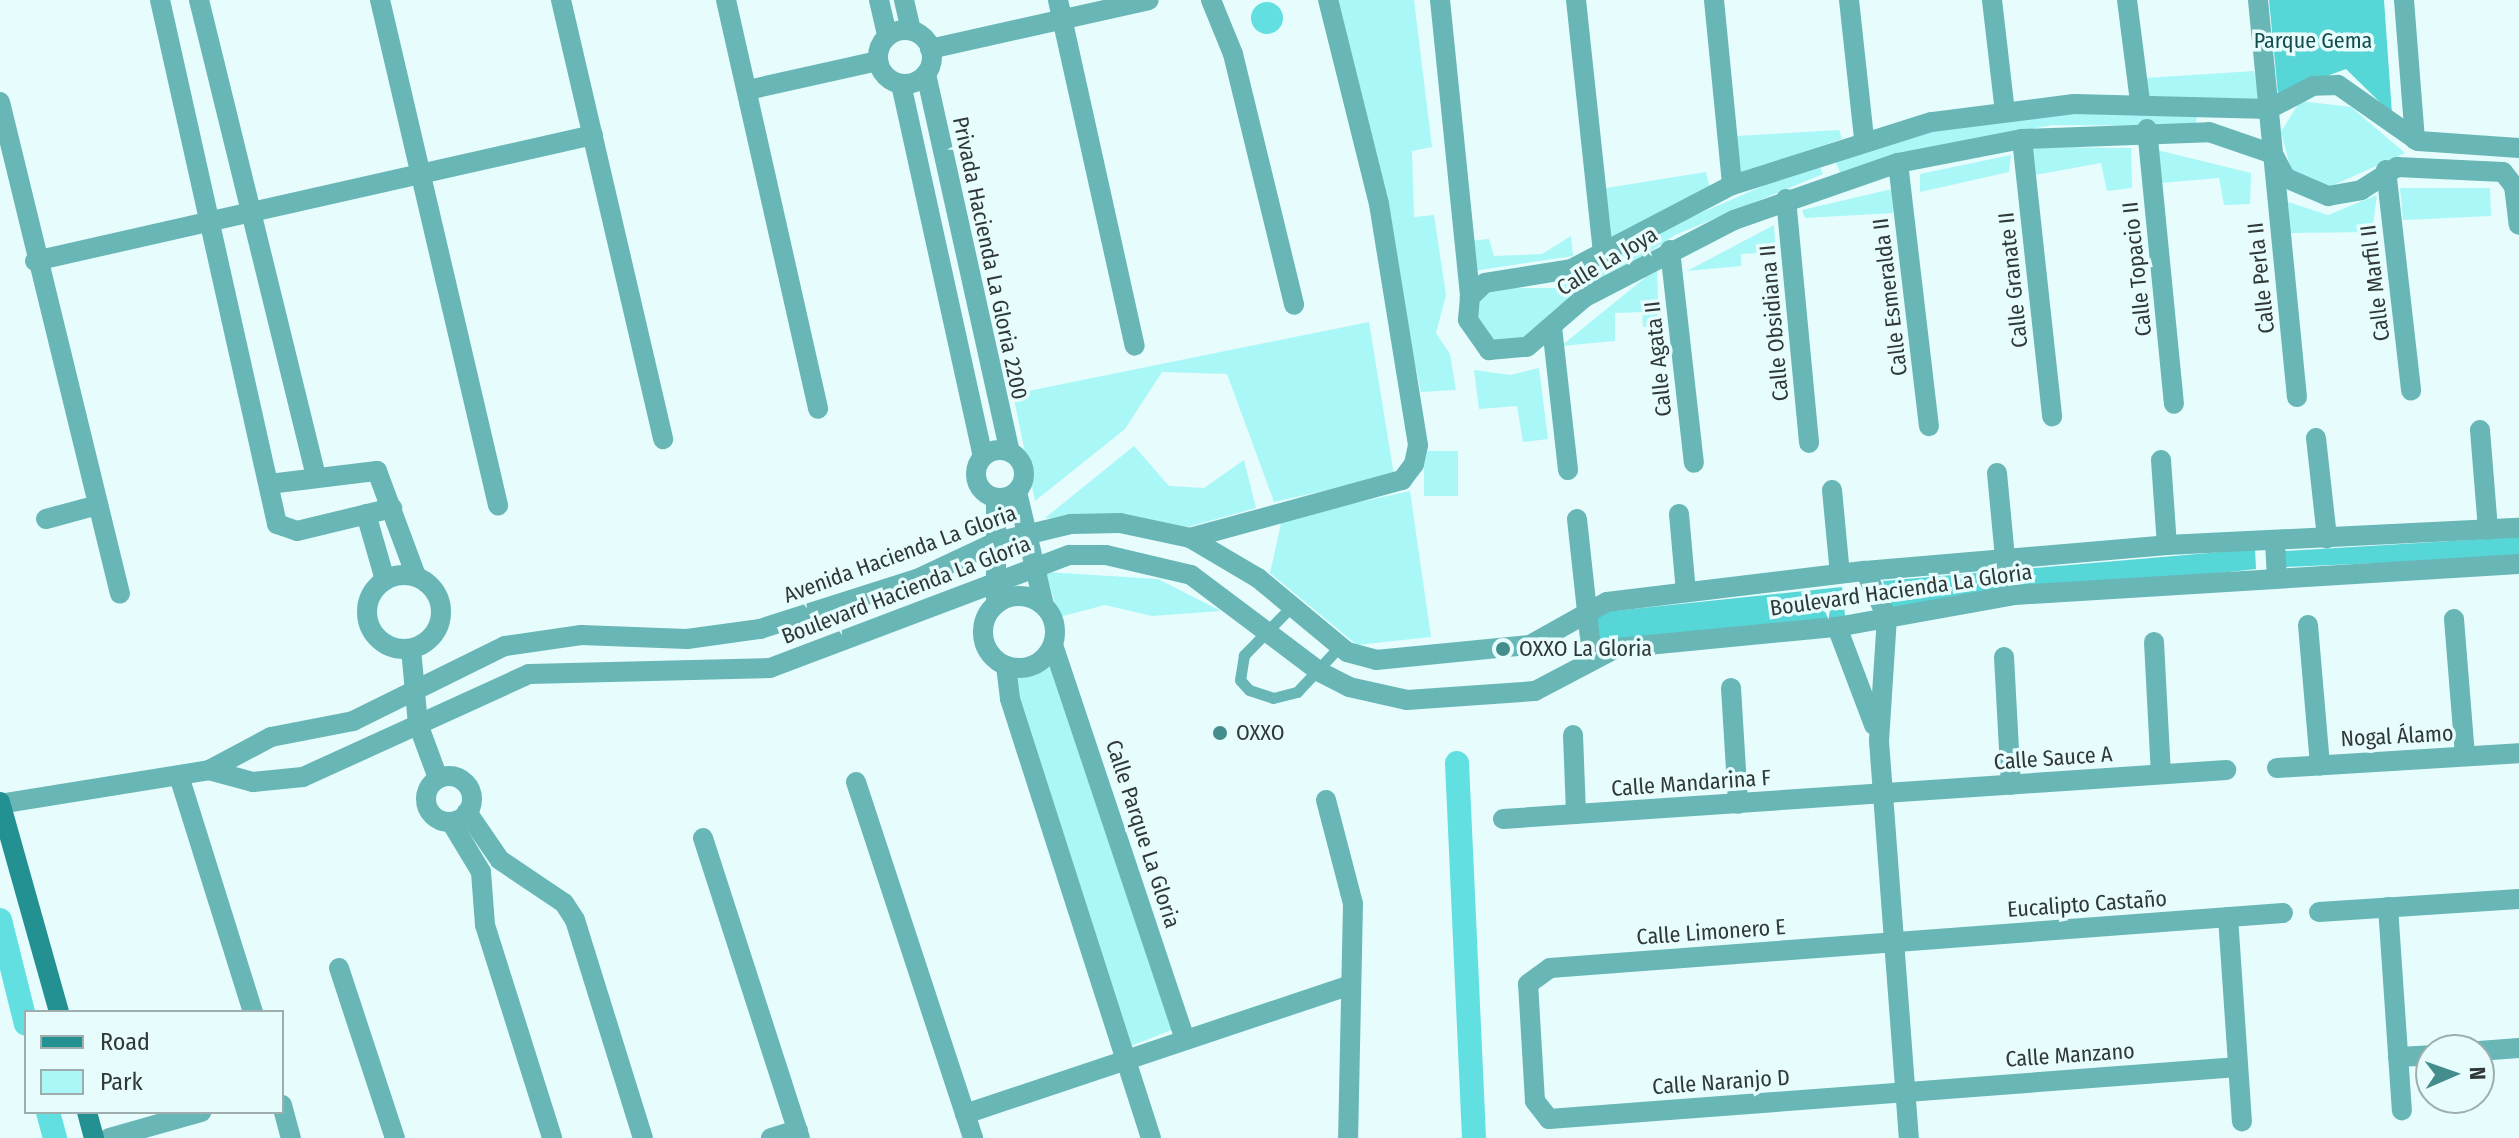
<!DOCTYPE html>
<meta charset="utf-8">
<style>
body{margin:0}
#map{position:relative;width:2519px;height:1138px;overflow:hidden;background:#e7fcfc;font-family:"Fira Sans Condensed",sans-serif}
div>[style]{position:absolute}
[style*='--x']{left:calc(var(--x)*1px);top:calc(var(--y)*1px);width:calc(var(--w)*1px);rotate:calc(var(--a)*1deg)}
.green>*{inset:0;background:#aaf7f8;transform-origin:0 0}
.forest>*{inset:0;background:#57d6d8;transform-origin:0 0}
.water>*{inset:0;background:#61dfe1}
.round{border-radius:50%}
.canal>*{height:24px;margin:-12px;padding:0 12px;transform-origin:12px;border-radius:12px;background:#61dfe1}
.service>*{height:11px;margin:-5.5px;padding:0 5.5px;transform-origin:5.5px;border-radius:5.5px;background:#68b6b6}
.minor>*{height:20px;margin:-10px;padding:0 10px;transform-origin:10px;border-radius:10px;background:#68b6b6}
.minor>.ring{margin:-10px;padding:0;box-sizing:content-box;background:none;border:20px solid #68b6b6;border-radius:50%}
.tertiary>*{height:20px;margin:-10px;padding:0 10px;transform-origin:10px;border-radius:10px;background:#68b6b6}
.secondary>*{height:20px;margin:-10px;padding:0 10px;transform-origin:10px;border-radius:10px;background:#239092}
.dots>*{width:22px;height:22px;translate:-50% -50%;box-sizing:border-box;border:4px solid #e7fcfc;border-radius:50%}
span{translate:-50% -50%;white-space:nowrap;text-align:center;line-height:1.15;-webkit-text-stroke:7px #e7fcfc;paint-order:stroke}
.park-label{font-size:22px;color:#154d4e}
.street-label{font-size:22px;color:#303838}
.poi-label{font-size:22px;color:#303838}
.left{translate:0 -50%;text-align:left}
.legend{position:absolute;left:24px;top:1010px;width:260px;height:104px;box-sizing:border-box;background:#e7fcfc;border:2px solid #9eaeae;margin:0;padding:10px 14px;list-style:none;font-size:24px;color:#303838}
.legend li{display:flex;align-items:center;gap:16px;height:40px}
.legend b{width:40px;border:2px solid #9eaeae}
.north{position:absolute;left:2415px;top:1034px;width:80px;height:80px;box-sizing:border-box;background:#e7fcfc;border:2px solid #9eaeae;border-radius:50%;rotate:88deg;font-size:22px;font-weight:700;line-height:32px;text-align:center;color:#303838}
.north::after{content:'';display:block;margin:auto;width:28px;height:36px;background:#458d8d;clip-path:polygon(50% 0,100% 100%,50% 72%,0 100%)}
</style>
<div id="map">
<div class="green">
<div style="clip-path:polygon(1337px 0,1414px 0,1432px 147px,1412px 151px,1414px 217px,1434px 215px,1446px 295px,1436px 333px,1450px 354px,1456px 390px,1421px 392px)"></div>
<div style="clip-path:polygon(2254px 71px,2261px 101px,2148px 96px,2146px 78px)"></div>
<div style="clip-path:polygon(2300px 101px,2351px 107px,2405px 153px,2325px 189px,2292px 174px,2281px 132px)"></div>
<div style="clip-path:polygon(2054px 110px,2197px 111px,2196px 126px,2053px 125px,1916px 150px,1841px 174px,1832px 154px,1913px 131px)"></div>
<div style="clip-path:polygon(1839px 130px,1842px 139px,1741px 173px,1736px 136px)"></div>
<div style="clip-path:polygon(2032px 147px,2131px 148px,2132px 188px,2107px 191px,2101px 163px,2035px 175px)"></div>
<div style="clip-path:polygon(2157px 150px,2251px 173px,2250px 204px,2224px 205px,2219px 178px,2160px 183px)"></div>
<div style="clip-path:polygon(2011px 155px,2009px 172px,1920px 192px,1920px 174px)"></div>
<div style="clip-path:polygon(1818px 162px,1823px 174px,1675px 235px,1510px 346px,1490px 344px,1477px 328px,1477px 304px,1495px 288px,1557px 288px,1671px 226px)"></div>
<div style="clip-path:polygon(1706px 172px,1710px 189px,1608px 242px,1606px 188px)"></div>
<div style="clip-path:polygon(2400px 188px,2490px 188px,2491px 216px,2403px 220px)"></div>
<div style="clip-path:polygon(1892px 189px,1893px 213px,1805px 218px,1802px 210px)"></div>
<div style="clip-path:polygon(2377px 195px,2372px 232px,2290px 233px,2288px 202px,2328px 215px)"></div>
<div style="clip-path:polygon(1774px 225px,1776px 252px,1741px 254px,1741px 266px,1687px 271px)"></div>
<div style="clip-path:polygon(1571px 236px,1573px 256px,1473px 271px,1470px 241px,1489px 239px,1494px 256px,1542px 254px)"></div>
<div style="clip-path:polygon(1657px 268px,1659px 325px,1643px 327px,1642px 312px,1615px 313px,1615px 341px,1561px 346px)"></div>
<div style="clip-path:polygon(1369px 322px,1394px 475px,1274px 502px,1227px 374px,1162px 372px,1125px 429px,1035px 501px,1013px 394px)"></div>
<div style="clip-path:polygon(1539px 368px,1548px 439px,1523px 442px,1517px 406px,1479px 409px,1474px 370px,1510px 375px)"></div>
<div style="clip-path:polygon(1134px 446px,1169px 486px,1204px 488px,1244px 460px,1256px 508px,1188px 527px,1045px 518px)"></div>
<div style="left:1424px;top:451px;width:34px;height:45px"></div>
<div style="clip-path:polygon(1410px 491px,1431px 637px,1357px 645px,1270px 573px,1282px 519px)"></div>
<div style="clip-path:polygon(1046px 572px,1158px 579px,1221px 611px,1152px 616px,1105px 605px,1059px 617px)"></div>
<div style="clip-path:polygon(1052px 660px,1174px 1029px,1128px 1047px,1013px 676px)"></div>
</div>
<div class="forest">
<div style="clip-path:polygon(2269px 0,2384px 0,2392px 114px,2346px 69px,2278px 94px)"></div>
<div style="clip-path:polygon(2519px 537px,2519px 557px,2284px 567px,2285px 551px)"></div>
<div style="clip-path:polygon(2255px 549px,2256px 569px,1890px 609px,1883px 581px)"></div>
<div style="left:1842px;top:587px;width:30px;height:249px;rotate:84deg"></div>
</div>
<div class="water">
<div class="round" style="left:1251px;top:2px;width:32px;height:32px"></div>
</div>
<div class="canal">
<div style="--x:1457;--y:763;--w:375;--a:87.4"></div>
<div style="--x:0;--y:920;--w:107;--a:76"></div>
<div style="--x:48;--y:1112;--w:27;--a:75"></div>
</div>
<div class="service">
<div style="--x:1292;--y:606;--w:69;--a:134.4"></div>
<div style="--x:1244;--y:655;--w:25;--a:99"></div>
<div style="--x:1240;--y:680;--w:13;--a:48"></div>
<div style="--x:1249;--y:690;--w:25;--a:18"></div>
<div style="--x:1273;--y:698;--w:25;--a:-14"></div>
<div style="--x:1297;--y:692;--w:63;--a:-46.9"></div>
</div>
<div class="minor">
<div style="--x:160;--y:0;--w:537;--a:77.41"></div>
<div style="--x:277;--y:524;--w:21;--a:19"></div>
<div style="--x:297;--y:531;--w:98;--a:-13.6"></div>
<div style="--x:199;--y:0;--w:490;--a:76.2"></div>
<div style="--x:380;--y:0;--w:519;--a:76.85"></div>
<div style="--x:561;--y:0;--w:451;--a:76.9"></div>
<div style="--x:726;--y:0;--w:419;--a:77.3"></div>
<div style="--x:879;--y:0;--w:37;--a:77"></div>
<div style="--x:904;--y:0;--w:31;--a:77"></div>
<div style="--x:1058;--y:0;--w:354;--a:77.5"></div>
<div style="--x:1211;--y:0;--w:58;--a:67.8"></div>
<div style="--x:1233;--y:54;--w:258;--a:76.3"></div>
<div style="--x:1440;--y:0;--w:299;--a:84.2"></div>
<div style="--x:1576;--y:0;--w:252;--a:83.9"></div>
<div style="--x:1714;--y:0;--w:186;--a:84.4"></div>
<div style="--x:1849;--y:0;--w:140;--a:83.8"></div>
<div style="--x:1992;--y:0;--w:113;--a:83.4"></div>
<div style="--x:2127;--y:0;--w:103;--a:82.7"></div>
<div style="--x:2258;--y:0;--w:399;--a:84.4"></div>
<div style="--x:2404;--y:0;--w:140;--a:85.5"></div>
<div class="ring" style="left:878px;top:30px;width:34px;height:34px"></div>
<div style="--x:930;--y:49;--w:224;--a:-12.6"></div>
<div style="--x:926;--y:74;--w:387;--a:77.5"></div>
<div style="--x:901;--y:84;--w:381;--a:77.6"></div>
<div style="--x:748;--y:90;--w:133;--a:-12.6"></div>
<div style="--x:0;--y:102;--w:506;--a:76.29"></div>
<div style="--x:2147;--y:129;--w:276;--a:84.4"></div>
<div style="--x:2022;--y:139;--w:279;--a:83.8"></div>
<div style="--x:2519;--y:148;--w:101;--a:-176"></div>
<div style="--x:2418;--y:141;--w:98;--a:-145"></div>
<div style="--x:2338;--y:85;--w:25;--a:178"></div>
<div style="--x:2313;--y:86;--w:50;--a:152.4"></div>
<div style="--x:2269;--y:109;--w:195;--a:-178.5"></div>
<div style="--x:2074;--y:104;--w:144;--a:172.8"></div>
<div style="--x:1931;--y:122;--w:209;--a:162.4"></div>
<div style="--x:1732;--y:185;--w:182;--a:152.4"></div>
<div style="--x:1571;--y:269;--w:87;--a:170.8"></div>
<div style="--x:1485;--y:283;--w:21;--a:137"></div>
<div style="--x:1470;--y:297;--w:23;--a:95"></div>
<div style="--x:1468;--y:320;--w:37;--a:55"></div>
<div style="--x:1489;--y:350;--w:38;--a:-5"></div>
<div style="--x:1527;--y:347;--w:77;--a:-40.8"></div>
<div style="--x:1585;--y:297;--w:168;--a:-27.3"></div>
<div style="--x:1734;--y:220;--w:174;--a:-19.2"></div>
<div style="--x:1898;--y:163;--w:126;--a:-11"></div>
<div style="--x:2022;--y:139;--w:187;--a:-2.1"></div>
<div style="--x:2209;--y:132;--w:68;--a:19"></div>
<div style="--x:2273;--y:154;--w:27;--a:62"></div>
<div style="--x:2286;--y:178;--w:46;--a:23.2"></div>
<div style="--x:2328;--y:196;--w:34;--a:-10"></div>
<div style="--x:2361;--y:190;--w:43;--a:-32.6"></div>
<div style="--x:2397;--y:167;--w:106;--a:2.7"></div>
<div style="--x:2503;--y:172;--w:18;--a:52"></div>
<div style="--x:2514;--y:186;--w:39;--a:83"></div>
<div style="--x:1898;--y:163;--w:265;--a:83.3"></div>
<div style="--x:2386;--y:170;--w:222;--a:83.5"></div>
<div style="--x:1786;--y:199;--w:245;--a:84.6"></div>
<div style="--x:1670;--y:250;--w:214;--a:83.6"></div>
<div style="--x:35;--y:261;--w:572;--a:-12.72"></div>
<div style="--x:1552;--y:327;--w:144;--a:83.6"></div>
<div style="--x:2480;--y:430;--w:100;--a:85.4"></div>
<div style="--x:2316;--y:438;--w:101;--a:83.7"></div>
<div class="ring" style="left:976px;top:450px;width:28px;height:28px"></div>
<div style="--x:2161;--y:460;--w:85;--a:86"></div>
<div style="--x:1997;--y:473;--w:84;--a:84.6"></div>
<div style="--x:269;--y:484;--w:109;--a:-6.9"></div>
<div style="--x:377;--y:471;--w:112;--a:69.6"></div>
<div style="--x:1832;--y:490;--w:84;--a:84.6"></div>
<div style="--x:1017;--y:492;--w:116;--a:76.6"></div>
<div style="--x:366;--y:514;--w:69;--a:73.9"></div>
<div style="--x:1679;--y:514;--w:78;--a:84.9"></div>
<div style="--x:46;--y:519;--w:54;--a:-15.1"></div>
<div style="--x:1577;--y:519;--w:139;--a:83.8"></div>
<div style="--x:1190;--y:538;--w:220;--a:-15.3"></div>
<div style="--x:1402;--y:480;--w:20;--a:-53"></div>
<div style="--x:1414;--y:464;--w:19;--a:-78"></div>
<div style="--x:1418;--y:445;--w:244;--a:-99.2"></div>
<div style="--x:1379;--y:204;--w:210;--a:-104"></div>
<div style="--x:2275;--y:541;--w:33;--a:87"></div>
<div style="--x:1865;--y:571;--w:51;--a:64.4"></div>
<div style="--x:1887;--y:617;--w:124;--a:93.7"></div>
<div style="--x:1879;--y:741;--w:398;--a:85.7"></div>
<div class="ring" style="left:367px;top:575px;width:54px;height:54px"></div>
<div class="ring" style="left:983px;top:596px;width:52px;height:52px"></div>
<div style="--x:996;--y:598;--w:100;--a:-90"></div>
<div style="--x:2454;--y:619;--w:137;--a:85.4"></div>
<div style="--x:2308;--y:625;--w:141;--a:85.1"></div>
<div style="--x:1837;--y:627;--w:105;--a:69.3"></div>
<div style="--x:2154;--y:642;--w:132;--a:87"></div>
<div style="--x:1053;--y:645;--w:416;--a:71.5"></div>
<div style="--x:411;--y:649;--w:75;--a:84.7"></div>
<div style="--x:418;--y:724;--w:58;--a:69.7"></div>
<div style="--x:2004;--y:657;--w:128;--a:86.9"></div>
<div style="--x:1006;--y:666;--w:33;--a:83"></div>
<div style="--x:1010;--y:699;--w:461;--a:72.2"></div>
<div style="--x:1731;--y:688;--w:116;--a:86.5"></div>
<div style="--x:1573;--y:735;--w:79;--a:87.8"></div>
<div style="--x:2277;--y:768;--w:242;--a:-3.5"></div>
<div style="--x:179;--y:776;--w:247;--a:72.6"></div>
<div class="ring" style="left:426px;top:776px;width:26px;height:26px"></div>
<div style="--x:856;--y:782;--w:375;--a:71.8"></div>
<div style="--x:1326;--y:800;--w:107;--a:75.4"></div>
<div style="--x:1353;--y:904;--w:234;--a:91.2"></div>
<div style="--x:467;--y:812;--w:58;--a:55.5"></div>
<div style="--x:500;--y:860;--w:77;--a:33.9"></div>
<div style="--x:564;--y:903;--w:20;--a:57"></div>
<div style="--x:575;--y:920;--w:228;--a:72.7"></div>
<div style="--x:1503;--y:819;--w:725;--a:-3.88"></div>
<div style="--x:451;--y:822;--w:58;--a:59"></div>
<div style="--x:481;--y:872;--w:53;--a:85.7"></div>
<div style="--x:485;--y:925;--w:223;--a:72.5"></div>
<div style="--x:703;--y:838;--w:315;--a:72.1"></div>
<div style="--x:2388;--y:907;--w:204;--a:86.1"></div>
<div style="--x:2319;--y:912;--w:200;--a:-3.7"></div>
<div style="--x:2228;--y:917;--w:205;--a:86.1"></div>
<div style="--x:339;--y:968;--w:179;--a:71.8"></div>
<div style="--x:2479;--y:1051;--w:40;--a:-4.3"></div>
<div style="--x:2398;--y:1057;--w:33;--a:-3"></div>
<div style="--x:2238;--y:1067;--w:691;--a:175.68"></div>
<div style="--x:1549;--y:1119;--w:23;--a:-128"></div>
<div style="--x:1535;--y:1101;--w:117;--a:-93.4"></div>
<div style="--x:1528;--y:984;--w:27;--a:-36"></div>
<div style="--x:1550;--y:968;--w:735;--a:-4.29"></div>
<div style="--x:282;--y:1105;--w:34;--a:75"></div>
<div style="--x:965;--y:1114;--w:406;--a:-18.5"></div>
<div style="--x:109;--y:1138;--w:96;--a:-15.8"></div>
<div style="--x:771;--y:1138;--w:28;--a:-17"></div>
</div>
<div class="tertiary">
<div style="--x:209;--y:770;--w:70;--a:-28"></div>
<div style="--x:271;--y:737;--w:84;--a:-11"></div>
<div style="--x:353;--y:721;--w:169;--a:-26.3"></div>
<div style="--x:505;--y:646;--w:77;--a:-8.2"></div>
<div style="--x:581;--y:635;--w:106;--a:2.2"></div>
<div style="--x:687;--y:639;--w:74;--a:-7.8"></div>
<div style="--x:760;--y:629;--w:165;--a:-17.7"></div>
<div style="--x:917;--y:579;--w:87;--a:-25.1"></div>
<div style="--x:996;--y:542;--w:77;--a:-13.5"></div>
<div style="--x:1071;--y:524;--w:49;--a:-1.2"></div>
<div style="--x:1120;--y:523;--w:72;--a:12.1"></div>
<div style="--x:1190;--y:538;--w:79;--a:30.5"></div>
<div style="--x:1258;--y:578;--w:116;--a:39.7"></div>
<div style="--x:1347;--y:652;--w:30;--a:15"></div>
<div style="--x:1376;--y:660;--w:155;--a:-5.6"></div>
<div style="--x:1530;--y:645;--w:88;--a:-29.2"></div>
<div style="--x:1607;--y:602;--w:260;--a:-6.9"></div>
<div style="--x:1865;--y:571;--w:303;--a:-4.9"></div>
<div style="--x:2167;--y:545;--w:352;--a:-2.8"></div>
<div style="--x:0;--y:804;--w:212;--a:-9.2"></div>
<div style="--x:209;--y:770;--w:46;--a:15.3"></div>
<div style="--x:253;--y:782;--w:50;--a:-5.7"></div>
<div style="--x:303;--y:777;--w:248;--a:-24.5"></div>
<div style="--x:529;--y:674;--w:241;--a:-1.4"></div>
<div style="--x:770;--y:668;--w:320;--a:-20.7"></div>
<div style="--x:1069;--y:555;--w:37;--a:0"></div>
<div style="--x:1106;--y:555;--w:87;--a:13.2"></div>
<div style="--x:1191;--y:575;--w:161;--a:36.9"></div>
<div style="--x:1320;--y:672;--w:33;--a:27"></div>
<div style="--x:1349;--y:687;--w:59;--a:12.6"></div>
<div style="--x:1407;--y:700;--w:128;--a:-4"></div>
<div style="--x:1535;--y:691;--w:93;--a:-27.7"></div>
<div style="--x:1617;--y:648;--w:221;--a:-5.5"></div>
<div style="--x:1837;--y:627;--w:181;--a:-10.2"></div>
<div style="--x:2015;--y:595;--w:505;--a:-3.52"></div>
</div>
<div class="secondary">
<div style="--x:0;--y:802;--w:218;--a:74.3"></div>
<div style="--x:87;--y:1112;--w:27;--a:75"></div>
</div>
<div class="dots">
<div style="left:1503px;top:649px;background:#458d8d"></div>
<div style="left:1220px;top:733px;background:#458d8d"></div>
</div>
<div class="park-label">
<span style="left:2313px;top:41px">Parque Gema</span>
</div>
<div class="street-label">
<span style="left:990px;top:258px;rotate:78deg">Privada Hacienda La Gloria 2200</span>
<span style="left:1607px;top:261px;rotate:-31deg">Calle La Joya</span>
<span style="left:2137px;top:269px;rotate:-96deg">Calle Topacio II</span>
<span style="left:2261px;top:278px;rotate:-96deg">Calle Perla II</span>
<span style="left:2013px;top:280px;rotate:-96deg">Calle Granate II</span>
<span style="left:2375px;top:283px;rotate:-97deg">Calle Marfil II</span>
<span style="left:1890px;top:297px;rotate:-97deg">Calle Esmeralda II</span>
<span style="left:1774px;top:323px;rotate:-95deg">Calle Obsidiana II</span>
<span style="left:1658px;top:359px;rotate:-96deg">Calle Agata II</span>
<span style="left:900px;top:554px;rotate:-20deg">Avenida Hacienda La Gloria</span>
<span style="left:906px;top:590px;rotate:-21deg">Boulevard Hacienda La Gloria</span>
<span style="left:1901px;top:590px;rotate:-8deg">Boulevard Hacienda La Gloria</span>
<span style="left:2397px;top:736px;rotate:-3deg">Nogal Álamo</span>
<span style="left:2053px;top:758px;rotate:-4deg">Calle Sauce A</span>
<span style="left:1691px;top:783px;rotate:-4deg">Calle Mandarina F</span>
<span style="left:1143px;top:834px;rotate:72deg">Calle Parque La Gloria</span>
<span style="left:2087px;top:904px;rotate:-4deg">Eucalipto Castaño</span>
<span style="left:1711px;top:932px;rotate:-4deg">Calle Limonero E</span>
<span style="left:2070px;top:1055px;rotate:-4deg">Calle Manzano</span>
<span style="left:1721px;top:1082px;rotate:-4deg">Calle Naranjo D</span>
</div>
<div class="poi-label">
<span class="left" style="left:1519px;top:649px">OXXO La Gloria</span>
<span class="left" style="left:1236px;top:733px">OXXO</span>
</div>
<ul class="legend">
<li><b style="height:10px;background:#239092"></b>Road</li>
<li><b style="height:22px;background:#aaf7f8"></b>Park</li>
</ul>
<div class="north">N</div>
</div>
